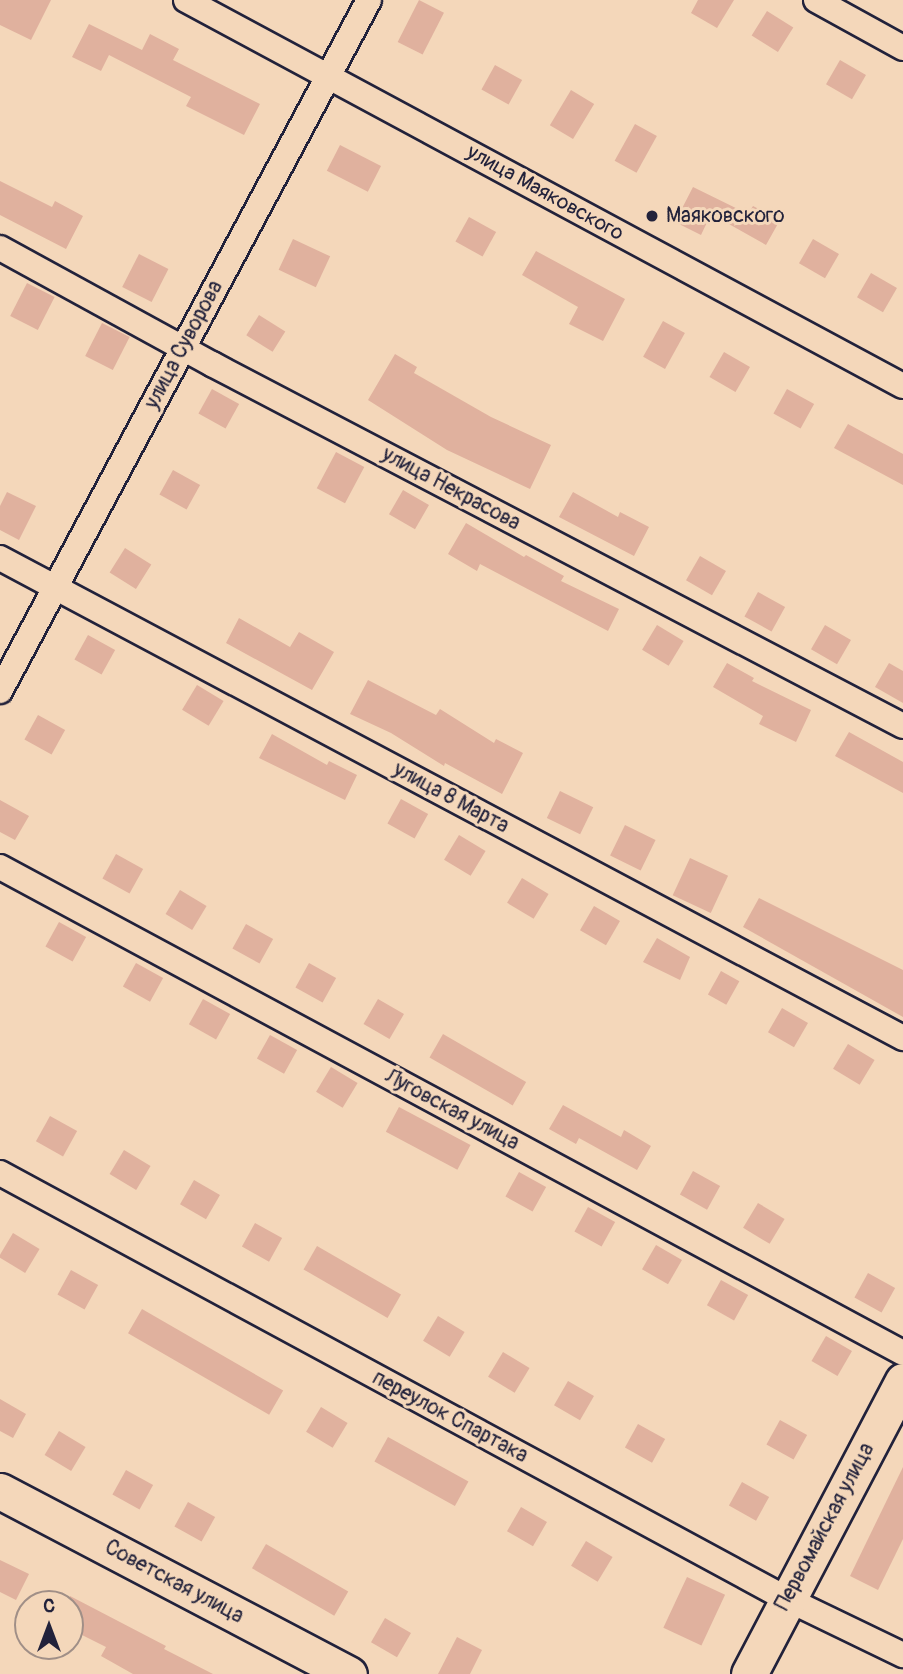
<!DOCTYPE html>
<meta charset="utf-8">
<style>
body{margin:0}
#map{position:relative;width:903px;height:1674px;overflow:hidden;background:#f4d7ba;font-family:Pangolin,sans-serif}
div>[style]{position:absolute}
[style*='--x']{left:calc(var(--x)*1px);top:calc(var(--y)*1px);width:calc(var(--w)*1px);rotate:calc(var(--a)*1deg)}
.building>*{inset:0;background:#e0b19e;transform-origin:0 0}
.roads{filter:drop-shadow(2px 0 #22223b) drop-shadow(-2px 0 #22223b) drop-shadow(0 2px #22223b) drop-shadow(0 -2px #22223b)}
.street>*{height:24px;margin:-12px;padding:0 12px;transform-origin:12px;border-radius:12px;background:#f4d7ba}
.secondary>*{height:35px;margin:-17.5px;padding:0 17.5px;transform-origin:17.5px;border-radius:17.5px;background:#f4d7ba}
.dots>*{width:19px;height:19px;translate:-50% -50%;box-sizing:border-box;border:4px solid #f4d7ba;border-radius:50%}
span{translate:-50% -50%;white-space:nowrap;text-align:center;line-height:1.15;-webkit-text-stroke:6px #f4d7ba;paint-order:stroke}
.street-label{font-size:21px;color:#22223b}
.poi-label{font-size:21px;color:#22223b}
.left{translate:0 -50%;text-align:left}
.north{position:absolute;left:14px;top:1590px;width:70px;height:70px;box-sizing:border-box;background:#f4d7ba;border:2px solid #a08f87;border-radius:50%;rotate:0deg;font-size:19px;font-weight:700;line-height:28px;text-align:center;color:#22223b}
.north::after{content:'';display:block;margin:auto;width:24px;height:32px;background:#22223b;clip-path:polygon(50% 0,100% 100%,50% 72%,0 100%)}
</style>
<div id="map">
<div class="building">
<div style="clip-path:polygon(0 0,51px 0,31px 40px,0 25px)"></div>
<div style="left:419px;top:0;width:28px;height:47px;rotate:27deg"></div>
<div style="clip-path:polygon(698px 0,734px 0,717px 28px,691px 13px)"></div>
<div style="left:767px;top:11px;width:31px;height:29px;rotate:32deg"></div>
<div style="clip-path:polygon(89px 24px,142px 50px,150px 34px,179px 49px,173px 60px,260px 104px,244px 135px,186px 106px,191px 97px,109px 55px,101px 71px,72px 57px)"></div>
<div style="left:840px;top:60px;width:30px;height:28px;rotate:30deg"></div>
<div style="left:495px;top:65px;width:31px;height:28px;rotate:29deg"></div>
<div style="left:571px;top:90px;width:27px;height:41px;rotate:31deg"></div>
<div style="left:635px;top:124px;width:25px;height:42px;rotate:29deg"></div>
<div style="left:340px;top:145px;width:46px;height:29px;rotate:27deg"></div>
<div style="clip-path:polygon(0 181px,52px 207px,55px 201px,83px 216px,66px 249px,0 215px)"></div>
<div style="clip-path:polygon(693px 187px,748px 214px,753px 206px,780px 220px,766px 245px,711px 214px,701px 235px,675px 222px)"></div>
<div style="left:469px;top:217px;width:31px;height:28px;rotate:29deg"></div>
<div style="left:293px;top:239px;width:41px;height:34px;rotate:25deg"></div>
<div style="left:813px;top:239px;width:30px;height:28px;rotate:30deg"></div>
<div style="clip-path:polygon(536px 251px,625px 299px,603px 341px,569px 324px,578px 307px,522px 275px)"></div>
<div style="left:139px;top:254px;width:33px;height:37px;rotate:27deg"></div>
<div style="left:871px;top:273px;width:30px;height:28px;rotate:30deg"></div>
<div style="left:27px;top:283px;width:31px;height:37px;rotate:27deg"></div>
<div style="left:259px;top:315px;width:31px;height:24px;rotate:32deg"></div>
<div style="left:663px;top:321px;width:25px;height:41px;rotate:29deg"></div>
<div style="left:102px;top:323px;width:31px;height:37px;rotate:27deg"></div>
<div style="left:724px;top:352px;width:30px;height:29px;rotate:30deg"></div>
<div style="clip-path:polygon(395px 354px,417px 367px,414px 373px,491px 417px,551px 445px,530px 489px,447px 450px,368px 400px)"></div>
<div style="left:212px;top:389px;width:31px;height:28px;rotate:29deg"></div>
<div style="left:787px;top:389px;width:31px;height:28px;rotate:29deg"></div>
<div style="clip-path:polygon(848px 424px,903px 454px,903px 485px,834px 448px)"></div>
<div style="left:336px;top:452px;width:32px;height:41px;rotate:28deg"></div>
<div style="left:173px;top:470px;width:31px;height:28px;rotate:29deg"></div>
<div style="left:403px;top:490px;width:30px;height:28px;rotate:30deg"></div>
<div style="clip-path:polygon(7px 492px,36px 506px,19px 540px,0 530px,0 506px)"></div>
<div style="clip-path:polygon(573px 492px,618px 517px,620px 512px,649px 527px,634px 556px,559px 517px)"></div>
<div style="clip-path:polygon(466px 523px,524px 557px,526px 555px,564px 576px,561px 581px,619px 609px,608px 631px,480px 564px,477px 571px,448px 554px)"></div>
<div style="left:125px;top:548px;width:31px;height:29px;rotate:32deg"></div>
<div style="left:700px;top:556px;width:30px;height:28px;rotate:30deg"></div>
<div style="left:758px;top:592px;width:31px;height:28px;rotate:29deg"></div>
<div style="clip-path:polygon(239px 618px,290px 647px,299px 632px,334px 652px,312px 690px,226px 643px)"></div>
<div style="left:657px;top:625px;width:31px;height:29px;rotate:31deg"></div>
<div style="left:825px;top:625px;width:30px;height:28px;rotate:30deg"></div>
<div style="left:88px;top:635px;width:31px;height:28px;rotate:29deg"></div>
<div style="clip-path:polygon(727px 663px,754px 678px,752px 681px,811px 710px,796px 742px,759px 724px,763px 716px,713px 687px)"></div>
<div style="clip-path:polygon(889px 663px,903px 671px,903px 703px,875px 687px)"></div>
<div style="clip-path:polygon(368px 680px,436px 715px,440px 709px,494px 743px,496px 739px,523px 753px,502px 794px,445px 763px,444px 766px,391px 733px,350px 714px)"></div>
<div style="left:197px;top:685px;width:31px;height:29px;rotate:31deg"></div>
<div style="left:38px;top:715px;width:31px;height:28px;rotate:29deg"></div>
<div style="clip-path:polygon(849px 732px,903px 762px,903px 793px,835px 756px)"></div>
<div style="clip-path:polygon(272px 734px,327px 765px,329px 761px,357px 775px,345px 800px,259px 758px)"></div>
<div style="left:560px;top:791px;width:37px;height:30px;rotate:26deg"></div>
<div style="left:401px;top:799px;width:31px;height:28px;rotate:29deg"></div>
<div style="clip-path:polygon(0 800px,29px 816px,15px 840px,0 832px)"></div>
<div style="left:625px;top:825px;width:34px;height:34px;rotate:26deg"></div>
<div style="left:459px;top:835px;width:31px;height:29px;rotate:31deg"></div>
<div style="left:116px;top:854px;width:31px;height:28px;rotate:29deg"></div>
<div style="left:690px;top:858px;width:42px;height:41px;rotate:25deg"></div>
<div style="left:522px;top:878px;width:31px;height:29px;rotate:31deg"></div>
<div style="left:180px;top:890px;width:31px;height:28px;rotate:31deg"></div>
<div style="clip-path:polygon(759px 898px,903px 970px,903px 1017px,743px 927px)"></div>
<div style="left:594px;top:906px;width:30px;height:28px;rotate:30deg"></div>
<div style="left:59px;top:922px;width:31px;height:28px;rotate:29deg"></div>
<div style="left:246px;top:924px;width:31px;height:28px;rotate:29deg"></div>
<div style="clip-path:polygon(657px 938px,690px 957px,680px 980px,643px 962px)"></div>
<div style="left:136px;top:963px;width:31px;height:27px;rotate:29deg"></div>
<div style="left:309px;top:963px;width:31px;height:28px;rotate:29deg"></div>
<div style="left:721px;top:971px;width:21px;height:27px;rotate:29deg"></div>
<div style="left:203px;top:999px;width:31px;height:29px;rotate:29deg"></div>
<div style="left:378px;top:999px;width:30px;height:29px;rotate:30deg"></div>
<div style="left:782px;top:1008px;width:30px;height:28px;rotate:30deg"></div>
<div style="left:443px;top:1034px;width:96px;height:27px;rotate:30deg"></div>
<div style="left:270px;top:1035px;width:31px;height:27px;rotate:29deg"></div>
<div style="left:848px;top:1044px;width:31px;height:29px;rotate:31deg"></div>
<div style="left:331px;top:1067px;width:31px;height:29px;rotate:31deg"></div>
<div style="clip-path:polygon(563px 1105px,621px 1137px,624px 1130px,651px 1146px,637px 1170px,579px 1138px,576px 1144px,549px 1129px)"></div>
<div style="left:399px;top:1107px;width:81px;height:28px;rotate:28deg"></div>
<div style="left:50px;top:1116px;width:31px;height:29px;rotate:29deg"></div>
<div style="left:124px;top:1150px;width:31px;height:28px;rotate:31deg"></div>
<div style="left:693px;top:1171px;width:31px;height:27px;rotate:29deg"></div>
<div style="left:519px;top:1172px;width:31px;height:28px;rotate:29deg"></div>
<div style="left:194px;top:1180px;width:30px;height:28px;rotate:30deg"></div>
<div style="left:758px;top:1203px;width:31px;height:29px;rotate:31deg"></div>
<div style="left:588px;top:1207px;width:31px;height:28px;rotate:29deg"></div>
<div style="left:255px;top:1223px;width:31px;height:27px;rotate:29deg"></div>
<div style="left:13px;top:1233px;width:31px;height:28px;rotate:31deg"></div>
<div style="left:656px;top:1245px;width:30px;height:28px;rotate:30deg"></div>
<div style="left:317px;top:1246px;width:97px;height:27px;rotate:30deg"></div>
<div style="left:71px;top:1270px;width:31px;height:28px;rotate:29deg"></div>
<div style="left:868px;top:1273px;width:31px;height:28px;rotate:29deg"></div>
<div style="left:721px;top:1280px;width:31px;height:29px;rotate:29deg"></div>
<div style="left:142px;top:1309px;width:163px;height:28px;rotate:30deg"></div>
<div style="left:438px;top:1316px;width:31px;height:29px;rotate:31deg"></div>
<div style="left:826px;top:1336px;width:30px;height:29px;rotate:30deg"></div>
<div style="left:503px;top:1352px;width:31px;height:29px;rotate:31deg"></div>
<div style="left:568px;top:1381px;width:30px;height:28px;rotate:30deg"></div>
<div style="clip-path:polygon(0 1399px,26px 1414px,13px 1438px,0 1431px)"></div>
<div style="left:321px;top:1407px;width:31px;height:29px;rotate:31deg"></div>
<div style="left:780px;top:1420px;width:31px;height:28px;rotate:29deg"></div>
<div style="left:638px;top:1424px;width:31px;height:27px;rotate:29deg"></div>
<div style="left:59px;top:1431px;width:31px;height:28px;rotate:31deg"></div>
<div style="left:388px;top:1437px;width:92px;height:28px;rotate:29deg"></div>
<div style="clip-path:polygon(903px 1467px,903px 1539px,878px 1590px,850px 1576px)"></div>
<div style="left:126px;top:1470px;width:31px;height:28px;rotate:29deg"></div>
<div style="left:742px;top:1482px;width:31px;height:27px;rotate:29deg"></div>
<div style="left:188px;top:1502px;width:31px;height:28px;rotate:29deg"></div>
<div style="left:521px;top:1507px;width:30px;height:28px;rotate:30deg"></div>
<div style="left:586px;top:1541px;width:31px;height:29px;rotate:31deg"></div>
<div style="left:266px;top:1544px;width:95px;height:28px;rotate:30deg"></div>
<div style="clip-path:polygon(0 1560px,29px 1574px,16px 1600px,0 1592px)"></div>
<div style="left:687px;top:1577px;width:42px;height:56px;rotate:25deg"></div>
<div style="clip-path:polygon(70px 1596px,166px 1646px,164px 1649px,213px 1674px,133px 1674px,101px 1656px,106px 1647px,70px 1629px)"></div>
<div style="left:385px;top:1618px;width:30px;height:28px;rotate:30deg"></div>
<div style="clip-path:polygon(457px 1637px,482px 1650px,470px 1674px,438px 1674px)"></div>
</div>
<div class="roads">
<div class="street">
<div style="--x:186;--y:0;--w:814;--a:28.3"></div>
<div style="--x:816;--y:0;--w:99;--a:28.9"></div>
<div style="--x:0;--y:248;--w:242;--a:28.7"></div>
<div style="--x:212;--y:364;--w:780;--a:27.65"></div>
<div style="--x:0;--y:558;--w:1023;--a:27.99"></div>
<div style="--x:0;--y:691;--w:783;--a:-61.9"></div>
<div style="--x:0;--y:867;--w:1025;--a:28.29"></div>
<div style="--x:0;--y:1173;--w:895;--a:28.43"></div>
<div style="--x:787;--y:1599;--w:129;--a:25.8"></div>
</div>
<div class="secondary">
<div style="--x:0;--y:1491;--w:394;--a:27.7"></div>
<div style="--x:749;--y:1674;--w:331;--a:-62.3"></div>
</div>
</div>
<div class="dots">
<div style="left:652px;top:216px;background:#22223b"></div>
</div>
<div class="street-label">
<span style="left:545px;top:193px;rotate:29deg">улица Маяковского</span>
<span style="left:184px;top:345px;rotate:-62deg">улица Суворова</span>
<span style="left:451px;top:489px;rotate:28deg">улица Некрасова</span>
<span style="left:451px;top:798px;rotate:28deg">улица 8 Марта</span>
<span style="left:452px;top:1110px;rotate:28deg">Луговская улица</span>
<span style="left:450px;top:1417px;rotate:28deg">переулок Спартака</span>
<span style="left:825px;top:1527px;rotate:-62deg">Первомайская улица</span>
<span style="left:174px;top:1582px;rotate:28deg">Советская улица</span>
</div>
<div class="poi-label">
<span class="left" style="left:666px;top:216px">Маяковского</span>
</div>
<div class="north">С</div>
</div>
